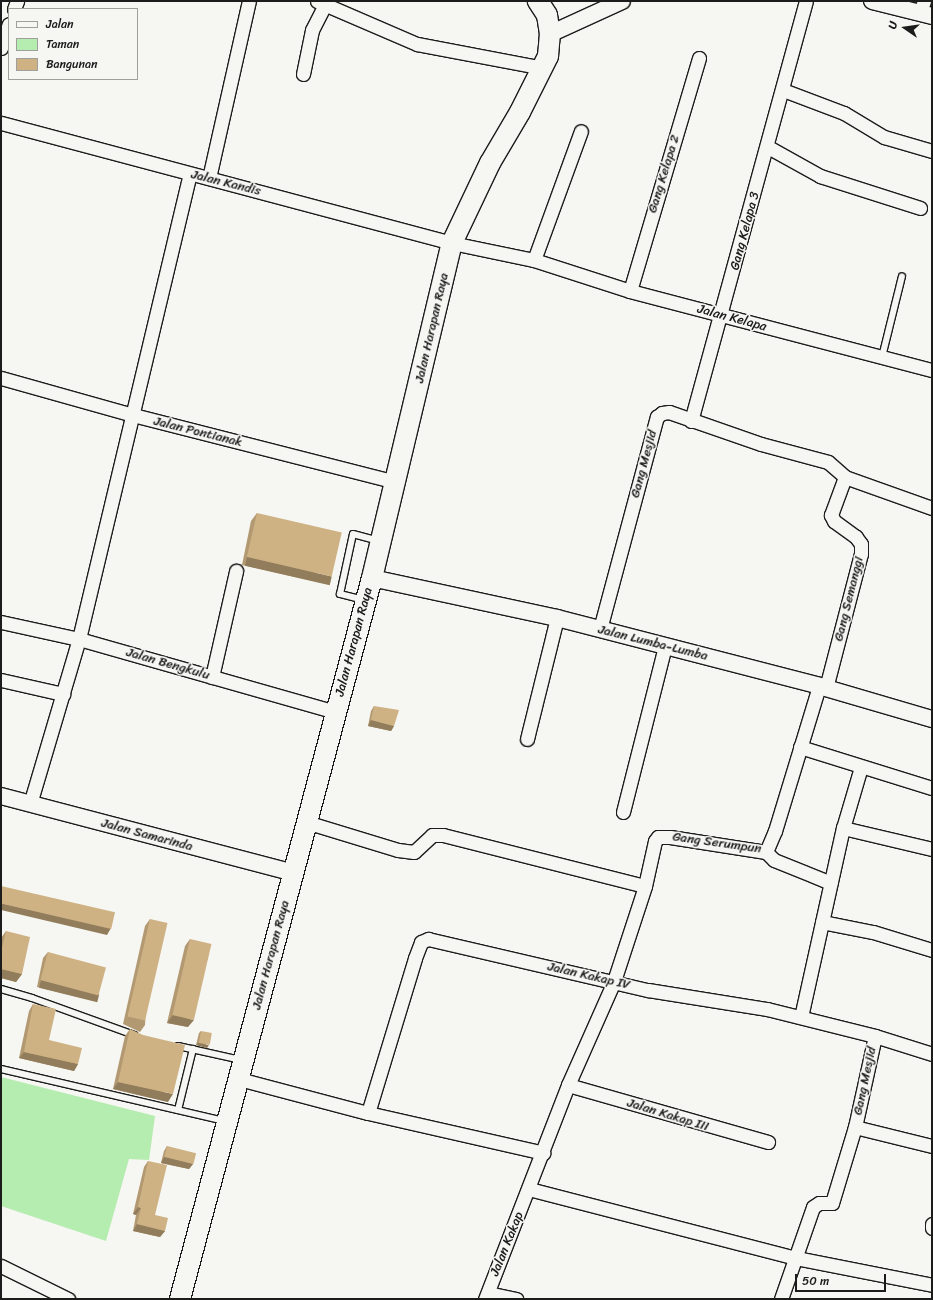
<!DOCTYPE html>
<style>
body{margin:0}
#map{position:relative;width:933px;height:1300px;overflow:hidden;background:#f6f6f2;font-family:Sriracha,sans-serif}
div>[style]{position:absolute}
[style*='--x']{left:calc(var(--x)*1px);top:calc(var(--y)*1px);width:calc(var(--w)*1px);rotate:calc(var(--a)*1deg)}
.green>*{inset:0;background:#b5ecb0}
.roads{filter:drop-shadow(1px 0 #1c1c1c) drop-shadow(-1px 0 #1c1c1c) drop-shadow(0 1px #1c1c1c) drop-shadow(0 -1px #1c1c1c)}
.service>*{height:6px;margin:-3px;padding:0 3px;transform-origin:3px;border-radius:3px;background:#f6f6f2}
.minor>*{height:13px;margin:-6.5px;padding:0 6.5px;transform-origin:6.5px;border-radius:6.5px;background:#f6f6f2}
.tertiary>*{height:16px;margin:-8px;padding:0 8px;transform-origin:8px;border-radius:8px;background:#f6f6f2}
.primary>*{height:20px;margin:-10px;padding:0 10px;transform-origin:10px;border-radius:10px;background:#f6f6f2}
.wall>*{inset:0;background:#b29972}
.shaded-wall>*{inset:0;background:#917d5c;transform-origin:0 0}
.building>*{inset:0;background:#cfb284;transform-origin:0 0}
span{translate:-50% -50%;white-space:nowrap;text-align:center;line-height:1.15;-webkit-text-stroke:3px #f6f6f2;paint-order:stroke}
.street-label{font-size:13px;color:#1c1c1c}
.frame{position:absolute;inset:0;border:2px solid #1c1c1c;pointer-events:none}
.legend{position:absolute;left:8px;top:8px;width:130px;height:72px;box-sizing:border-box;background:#f6f6f2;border:1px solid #9f9f9c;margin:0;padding:5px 7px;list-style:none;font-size:12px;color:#1c1c1c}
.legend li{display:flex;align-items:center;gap:8px;height:20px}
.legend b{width:20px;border:1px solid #9f9f9c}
.north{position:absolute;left:885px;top:8px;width:40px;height:40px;-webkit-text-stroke:3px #f6f6f2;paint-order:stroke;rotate:283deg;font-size:11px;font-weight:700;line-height:16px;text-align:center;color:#1c1c1c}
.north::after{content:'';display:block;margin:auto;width:14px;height:18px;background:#1c1c1c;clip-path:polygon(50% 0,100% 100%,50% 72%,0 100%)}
.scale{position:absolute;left:795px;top:1274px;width:91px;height:18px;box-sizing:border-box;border:2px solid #1c1c1c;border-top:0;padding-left:5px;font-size:12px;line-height:14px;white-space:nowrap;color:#1c1c1c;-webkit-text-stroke:3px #f6f6f2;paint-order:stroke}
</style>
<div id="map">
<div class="green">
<div style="clip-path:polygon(1px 1077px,155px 1116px,149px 1160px,129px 1159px,106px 1241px,1px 1206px)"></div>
</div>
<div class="roads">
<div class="service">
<div style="--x:882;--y:357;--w:83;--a:-76.1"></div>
<div style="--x:364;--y:600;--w:25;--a:-166"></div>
<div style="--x:340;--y:594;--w:61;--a:-77.8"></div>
<div style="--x:353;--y:534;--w:27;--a:15"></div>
<div style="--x:1;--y:989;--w:32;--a:16"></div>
<div style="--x:32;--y:998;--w:109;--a:19.9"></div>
<div style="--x:178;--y:1046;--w:65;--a:12.5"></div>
<div style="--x:1;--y:1069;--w:230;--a:13.1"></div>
<div style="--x:178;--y:1110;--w:63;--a:-76.2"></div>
</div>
<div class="minor">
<div style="--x:317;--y:1;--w:109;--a:23.3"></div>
<div style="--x:417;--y:44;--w:128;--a:10.8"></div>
<div style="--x:14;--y:9;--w:9;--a:-69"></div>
<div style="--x:920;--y:12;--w:12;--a:-70"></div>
<div style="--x:1;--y:48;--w:25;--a:-72"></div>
<div style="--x:303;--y:74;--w:45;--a:-78.4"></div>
<div style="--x:312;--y:30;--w:27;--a:-63"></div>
<div style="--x:783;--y:90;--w:65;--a:20.7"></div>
<div style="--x:844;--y:113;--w:47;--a:31"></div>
<div style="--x:884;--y:137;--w:50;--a:16.3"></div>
<div style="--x:1;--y:123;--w:467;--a:14.9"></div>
<div style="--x:452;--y:243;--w:84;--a:11.7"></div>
<div style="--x:534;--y:260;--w:101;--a:17.9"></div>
<div style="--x:630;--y:291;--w:312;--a:14.7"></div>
<div style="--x:768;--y:147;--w:60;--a:29.1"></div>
<div style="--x:820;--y:176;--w:105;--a:17.7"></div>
<div style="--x:209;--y:178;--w:181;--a:-77.3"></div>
<div style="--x:534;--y:260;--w:137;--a:-70"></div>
<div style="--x:630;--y:291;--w:243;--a:-73.5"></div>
<div style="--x:1;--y:378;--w:137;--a:15.7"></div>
<div style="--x:133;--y:415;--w:271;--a:14.3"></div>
<div style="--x:691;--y:421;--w:435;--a:-74.7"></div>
<div style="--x:1;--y:622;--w:80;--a:12.3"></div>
<div style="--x:79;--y:639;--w:266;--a:15.9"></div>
<div style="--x:600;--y:629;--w:220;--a:-75"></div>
<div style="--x:657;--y:417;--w:6;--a:-39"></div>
<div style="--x:662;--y:413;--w:7;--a:-8"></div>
<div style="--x:669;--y:412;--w:97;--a:19.2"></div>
<div style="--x:761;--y:444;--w:69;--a:15"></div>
<div style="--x:828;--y:462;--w:23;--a:41"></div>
<div style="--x:845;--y:477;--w:92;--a:19.6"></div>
<div style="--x:212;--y:677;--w:109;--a:-77.2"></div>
<div style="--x:1;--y:680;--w:64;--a:12.7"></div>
<div style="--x:826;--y:688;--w:138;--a:-75.4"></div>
<div style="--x:861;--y:554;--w:10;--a:-90"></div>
<div style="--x:861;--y:544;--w:9;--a:-126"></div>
<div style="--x:856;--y:537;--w:27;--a:-144"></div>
<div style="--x:834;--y:521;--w:7;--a:-117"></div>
<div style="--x:831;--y:515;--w:40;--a:-69.8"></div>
<div style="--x:527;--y:739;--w:125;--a:-76.1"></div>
<div style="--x:800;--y:747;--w:138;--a:17.3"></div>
<div style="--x:861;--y:767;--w:64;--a:106.4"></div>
<div style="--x:843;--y:828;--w:91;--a:13.3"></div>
<div style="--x:30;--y:804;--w:172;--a:-73.5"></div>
<div style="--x:79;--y:639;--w:478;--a:-76.6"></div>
<div style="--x:623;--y:812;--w:171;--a:-75.8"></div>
<div style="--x:306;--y:822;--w:96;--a:16.9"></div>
<div style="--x:398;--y:850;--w:16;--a:7"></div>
<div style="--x:414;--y:852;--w:25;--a:-43"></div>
<div style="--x:432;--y:835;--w:11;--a:0"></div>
<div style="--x:443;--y:835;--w:208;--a:14.2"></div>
<div style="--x:766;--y:852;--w:11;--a:45"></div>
<div style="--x:774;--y:860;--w:61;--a:22"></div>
<div style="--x:822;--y:922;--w:52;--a:11.1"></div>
<div style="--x:873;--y:932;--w:62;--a:17"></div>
<div style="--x:801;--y:1017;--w:194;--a:-77.5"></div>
<div style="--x:239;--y:1079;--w:133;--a:14.8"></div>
<div style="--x:368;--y:1113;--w:180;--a:12.8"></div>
<div style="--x:568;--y:1085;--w:208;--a:15.9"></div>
<div style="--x:368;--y:1113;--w:162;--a:-73.1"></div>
<div style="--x:415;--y:958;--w:17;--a:-69"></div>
<div style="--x:421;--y:942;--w:8;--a:-23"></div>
<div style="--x:428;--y:939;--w:226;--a:13.1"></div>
<div style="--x:648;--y:990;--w:121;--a:9.1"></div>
<div style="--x:767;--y:1009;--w:111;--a:14"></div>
<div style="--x:875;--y:1036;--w:60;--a:17.5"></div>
<div style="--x:855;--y:1127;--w:79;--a:13.9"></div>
<div style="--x:529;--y:1189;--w:276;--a:14.5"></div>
<div style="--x:796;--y:1258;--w:139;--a:11.2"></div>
<div style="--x:932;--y:1224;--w:4;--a:90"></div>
<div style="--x:1;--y:1266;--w:75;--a:26.2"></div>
<div style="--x:488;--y:1293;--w:29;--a:12"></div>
<div style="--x:485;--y:1299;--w:230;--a:-68.8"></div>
<div style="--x:568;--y:1085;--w:114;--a:-66.1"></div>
<div style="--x:614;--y:981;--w:100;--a:-71.9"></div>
<div style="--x:645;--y:886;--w:46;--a:-77.5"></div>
<div style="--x:655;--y:841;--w:5;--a:-53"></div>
<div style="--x:658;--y:837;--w:12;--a:0"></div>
<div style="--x:670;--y:837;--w:97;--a:8.9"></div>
<div style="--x:766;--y:852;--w:23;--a:-67"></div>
<div style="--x:775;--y:831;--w:152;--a:-73.1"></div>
<div style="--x:781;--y:1299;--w:97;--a:-70.8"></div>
<div style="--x:813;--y:1207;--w:7;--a:-34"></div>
<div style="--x:819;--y:1203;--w:13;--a:0"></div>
<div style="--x:832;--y:1203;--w:79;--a:-73.2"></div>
<div style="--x:855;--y:1127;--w:93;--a:-77.6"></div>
</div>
<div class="tertiary">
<div style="--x:872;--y:1;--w:62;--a:14"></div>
<div style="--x:550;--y:34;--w:79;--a:-24.6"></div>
<div style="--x:372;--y:578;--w:189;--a:12.2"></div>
<div style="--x:557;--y:618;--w:271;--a:14.5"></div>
<div style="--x:819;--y:686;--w:118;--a:16.3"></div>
<div style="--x:1;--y:796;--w:303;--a:14.7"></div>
</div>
<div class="primary">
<div style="--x:180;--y:1299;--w:746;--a:-75.09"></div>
<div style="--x:372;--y:578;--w:344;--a:-76.6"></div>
<div style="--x:452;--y:243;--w:89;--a:-64.6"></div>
<div style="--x:490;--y:163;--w:59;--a:-59.5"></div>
<div style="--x:520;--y:112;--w:63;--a:-63.4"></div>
<div style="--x:548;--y:56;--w:22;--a:-85"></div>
<div style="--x:550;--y:34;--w:19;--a:-99"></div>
<div style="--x:547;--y:15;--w:17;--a:-123"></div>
</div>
</div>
<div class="wall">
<div style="clip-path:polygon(257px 513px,327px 584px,242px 565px,251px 521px)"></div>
<div style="clip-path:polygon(374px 706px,394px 726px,391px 731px,368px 726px,371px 711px)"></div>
<div style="clip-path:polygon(150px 919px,145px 1025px,140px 1032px,123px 1024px,145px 926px)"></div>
<div style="clip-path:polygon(6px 931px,22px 974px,16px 982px,1px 978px,1px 938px)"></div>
<div style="clip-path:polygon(190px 939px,188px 1027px,167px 1023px,185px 946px)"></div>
<div style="clip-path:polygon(48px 952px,99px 994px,95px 1001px,37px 987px,43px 958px)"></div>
<div style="clip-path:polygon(33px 1004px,49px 1040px,78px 1064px,74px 1071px,19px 1058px,29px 1011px)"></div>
<div style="clip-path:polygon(130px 1029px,168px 1102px,113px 1089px,125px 1036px)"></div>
<div style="clip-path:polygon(201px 1031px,207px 1048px,196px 1045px,199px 1033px)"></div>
<div style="clip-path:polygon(167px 1146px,193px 1164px,189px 1169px,161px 1163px,164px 1151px)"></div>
<div style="clip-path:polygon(148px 1161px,155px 1215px,165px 1231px,160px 1237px,133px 1231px,136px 1215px,133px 1214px,144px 1167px)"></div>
</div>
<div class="shaded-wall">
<div style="left:247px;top:557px;width:87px;height:9px;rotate:13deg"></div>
<div style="clip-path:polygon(371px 720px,394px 726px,391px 731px,368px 726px)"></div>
<div style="clip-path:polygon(1px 903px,111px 928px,107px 935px,1px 910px)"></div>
<div style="clip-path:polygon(1px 969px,22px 974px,16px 982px,1px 978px)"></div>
<div style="left:41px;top:980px;width:60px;height:8px;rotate:14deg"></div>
<div style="clip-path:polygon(173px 1015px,194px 1020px,188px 1027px,167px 1023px)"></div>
<div style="clip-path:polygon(198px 1043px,209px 1045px,207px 1048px,196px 1045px)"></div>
<div style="clip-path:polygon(24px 1052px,78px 1064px,74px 1071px,19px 1058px)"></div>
<div style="clip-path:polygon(118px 1082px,173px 1094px,168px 1102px,113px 1089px)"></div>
<div style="clip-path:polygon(164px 1157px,193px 1164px,189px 1169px,161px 1163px)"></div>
<div style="clip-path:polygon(138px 1207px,141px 1208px,136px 1215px,133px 1214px)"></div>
<div style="clip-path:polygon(137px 1224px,165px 1231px,160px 1237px,133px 1231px)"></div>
</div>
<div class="building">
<div style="left:257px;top:513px;width:87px;height:45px;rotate:13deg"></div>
<div style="clip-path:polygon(374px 706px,399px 710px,394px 726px,371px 720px)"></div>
<div style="left:1px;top:886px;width:117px;height:17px;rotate:13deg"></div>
<div style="left:150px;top:919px;width:18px;height:100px;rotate:13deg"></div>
<div style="clip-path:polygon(6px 931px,30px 937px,22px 974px,1px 969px,1px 952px)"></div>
<div style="left:190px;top:939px;width:22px;height:78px;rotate:13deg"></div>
<div style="left:48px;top:952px;width:60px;height:29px;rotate:15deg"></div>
<div style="clip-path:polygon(33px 1004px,56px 1009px,49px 1040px,82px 1048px,78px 1064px,24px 1052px)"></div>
<div style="clip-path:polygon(130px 1029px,143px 1035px,185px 1045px,173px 1094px,118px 1082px)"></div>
<div style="left:201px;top:1031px;width:11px;height:12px;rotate:10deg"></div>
<div style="left:167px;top:1146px;width:30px;height:11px;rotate:14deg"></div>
<div style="clip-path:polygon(148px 1161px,167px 1165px,155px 1215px,168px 1218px,165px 1231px,137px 1224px,141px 1208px,138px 1207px)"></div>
</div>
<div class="street-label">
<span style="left:664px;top:174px;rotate:-73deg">Gang Kelapa 2</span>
<span style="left:226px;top:183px;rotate:14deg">Jalan Kandis</span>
<span style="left:745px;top:231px;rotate:-75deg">Gang Kelapa 3</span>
<span style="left:732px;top:318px;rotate:15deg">Jalan Kelapa</span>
<span style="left:432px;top:328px;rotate:-77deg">Jalan Harapan Raya</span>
<span style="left:198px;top:432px;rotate:14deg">Jalan Pontianak</span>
<span style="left:644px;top:464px;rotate:-75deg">Gang Mesjid</span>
<span style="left:849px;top:599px;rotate:-76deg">Gang Semanggi</span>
<span style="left:354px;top:642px;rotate:-75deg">Jalan Harapan Raya</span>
<span style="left:653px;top:643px;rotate:14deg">Jalan Lumba-Lumba</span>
<span style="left:168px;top:664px;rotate:16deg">Jalan Bengkulu</span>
<span style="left:147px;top:835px;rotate:15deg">Jalan Samarinda</span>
<span style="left:717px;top:843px;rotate:8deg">Gang Serumpun</span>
<span style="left:271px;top:955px;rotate:-75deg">Jalan Harapan Raya</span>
<span style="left:589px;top:976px;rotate:13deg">Jalan Kakap IV</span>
<span style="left:865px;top:1081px;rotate:-78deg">Gang Mesjid</span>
<span style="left:668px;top:1115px;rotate:17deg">Jalan Kakap III</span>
<span style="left:507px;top:1244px;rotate:-68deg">Jalan Kakap</span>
</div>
<div class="frame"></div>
<ul class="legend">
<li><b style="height:5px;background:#f6f6f2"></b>Jalan</li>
<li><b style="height:11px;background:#b5ecb0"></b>Taman</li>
<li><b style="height:11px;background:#cfb284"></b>Bangunan</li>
</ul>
<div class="north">U</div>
<div class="scale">50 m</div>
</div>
